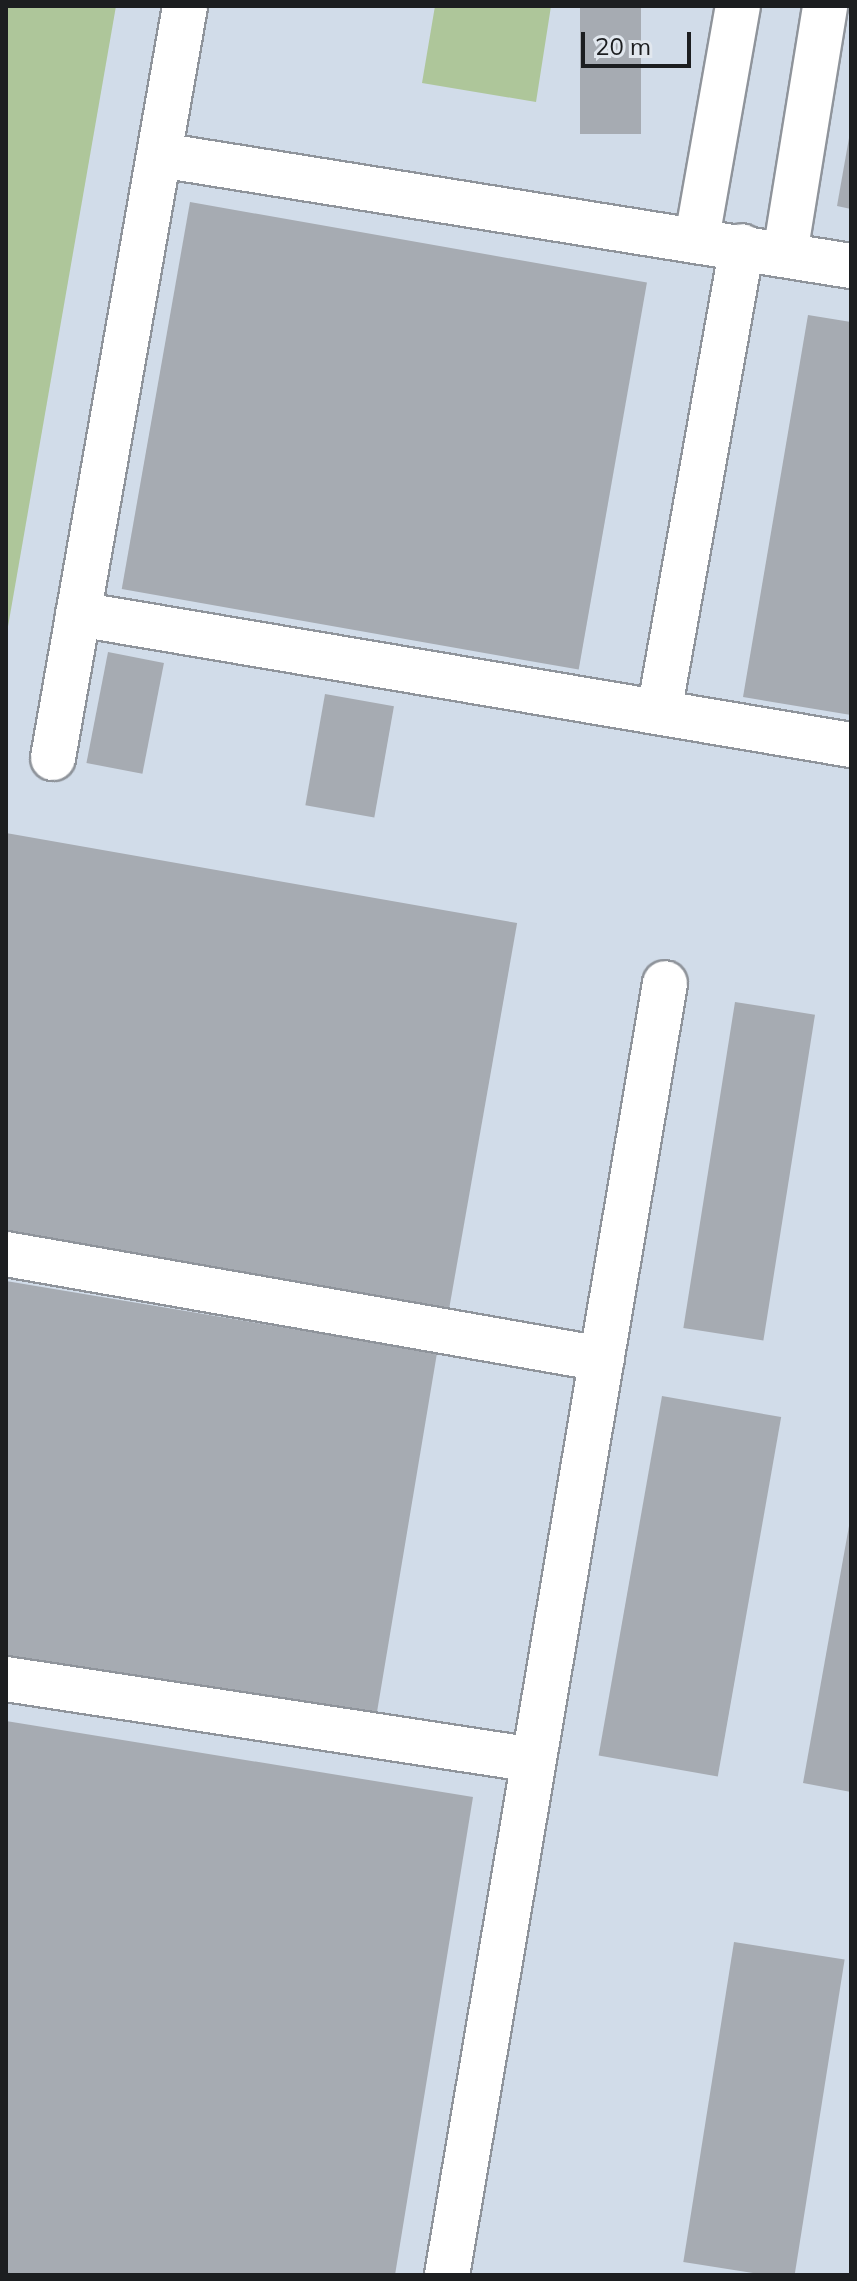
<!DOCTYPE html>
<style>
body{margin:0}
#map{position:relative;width:857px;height:2281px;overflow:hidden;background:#e1e7ee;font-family:Mulish,sans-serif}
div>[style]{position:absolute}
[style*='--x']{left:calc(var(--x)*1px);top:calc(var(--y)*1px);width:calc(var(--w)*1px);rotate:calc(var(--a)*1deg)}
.built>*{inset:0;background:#d1dce9;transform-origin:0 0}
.green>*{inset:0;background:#aec69a}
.building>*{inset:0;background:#a6abb2;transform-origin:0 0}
.roads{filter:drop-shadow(2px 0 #8f949b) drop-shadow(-2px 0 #8f949b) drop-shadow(0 2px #8f949b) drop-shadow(0 -2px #8f949b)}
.minor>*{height:44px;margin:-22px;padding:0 22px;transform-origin:22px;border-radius:22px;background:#fff}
span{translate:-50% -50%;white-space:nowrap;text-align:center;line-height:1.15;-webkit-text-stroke:6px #e1e7ee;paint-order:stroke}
.frame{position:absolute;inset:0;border:8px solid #1c1e20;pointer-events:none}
.scale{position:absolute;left:581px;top:32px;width:110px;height:36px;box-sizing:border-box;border:4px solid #1c1e20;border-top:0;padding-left:10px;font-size:24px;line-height:28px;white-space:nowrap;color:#1c1e20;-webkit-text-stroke:6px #e1e7ee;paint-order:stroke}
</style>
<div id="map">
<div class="built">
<div style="left:6px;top:6px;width:845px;height:2269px"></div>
</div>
<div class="green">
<div style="clip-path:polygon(6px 6px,116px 6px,6px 638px)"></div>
<div style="clip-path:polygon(435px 6px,551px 6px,536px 102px,422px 83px)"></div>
</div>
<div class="building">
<div style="left:580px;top:6px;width:61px;height:128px"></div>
<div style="clip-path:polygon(849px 138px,851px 138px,851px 209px,837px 206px)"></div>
<div style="left:190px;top:202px;width:464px;height:393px;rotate:10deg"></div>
<div style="clip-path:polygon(808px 315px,851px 322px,851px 715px,743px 697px)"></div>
<div style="left:108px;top:652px;width:57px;height:113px;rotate:11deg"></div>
<div style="left:325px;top:694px;width:70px;height:113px;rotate:10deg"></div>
<div style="left:6px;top:833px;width:519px;height:408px;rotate:10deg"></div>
<div style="left:735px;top:1002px;width:81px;height:330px;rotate:9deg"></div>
<div style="clip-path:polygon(6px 1281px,437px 1353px,376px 1718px,6px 1655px)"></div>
<div style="left:662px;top:1396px;width:121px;height:365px;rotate:10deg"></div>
<div style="clip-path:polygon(849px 1526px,851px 1527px,851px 1792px,803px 1783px)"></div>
<div style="clip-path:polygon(6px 1721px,473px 1797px,395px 2275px,6px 2275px)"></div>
<div style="left:734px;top:1942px;width:112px;height:324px;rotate:9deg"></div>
</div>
<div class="roads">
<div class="minor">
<div style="--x:160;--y:155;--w:700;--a:9.13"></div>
<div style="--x:697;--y:238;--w:236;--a:-80"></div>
<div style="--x:785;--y:254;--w:251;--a:-80.8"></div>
<div style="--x:78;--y:614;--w:784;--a:9.62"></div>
<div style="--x:659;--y:712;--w:473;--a:-79.9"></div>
<div style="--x:53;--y:758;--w:763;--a:-80.04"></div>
<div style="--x:6;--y:1254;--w:605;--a:9.99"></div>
<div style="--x:6;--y:1679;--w:534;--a:8.72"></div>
<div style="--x:447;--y:2275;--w:1310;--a:-80.42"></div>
</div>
</div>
<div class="frame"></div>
<div class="scale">20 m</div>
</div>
